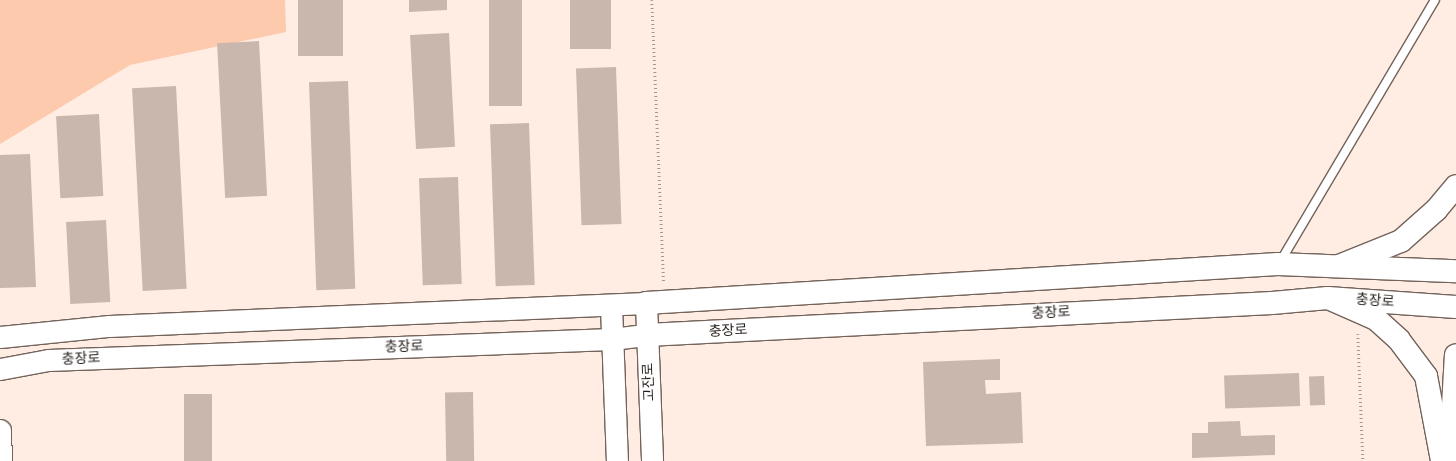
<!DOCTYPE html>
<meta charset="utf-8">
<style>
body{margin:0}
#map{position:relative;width:1456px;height:461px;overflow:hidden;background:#ffece2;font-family:"Nunito Sans","Noto Sans KR",sans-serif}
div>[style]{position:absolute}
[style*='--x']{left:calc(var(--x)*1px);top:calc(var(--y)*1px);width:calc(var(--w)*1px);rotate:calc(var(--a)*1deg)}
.green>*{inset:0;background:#fdcaad}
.building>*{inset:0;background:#c9b7ae;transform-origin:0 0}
.path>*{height:2.5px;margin-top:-1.25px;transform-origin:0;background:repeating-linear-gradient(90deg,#a4968f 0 1px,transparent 0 4px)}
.roads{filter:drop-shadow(1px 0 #73635b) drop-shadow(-1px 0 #73635b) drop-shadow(0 1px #73635b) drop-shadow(0 -1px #73635b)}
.service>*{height:8px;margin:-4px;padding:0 4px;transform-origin:4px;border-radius:4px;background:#fff}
.tertiary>*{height:21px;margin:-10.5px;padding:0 10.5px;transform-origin:10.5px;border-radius:10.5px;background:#fff}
.secondary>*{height:22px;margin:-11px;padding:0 11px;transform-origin:11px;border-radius:11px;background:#fff}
.primary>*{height:22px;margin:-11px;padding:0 11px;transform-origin:11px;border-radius:11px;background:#fff}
span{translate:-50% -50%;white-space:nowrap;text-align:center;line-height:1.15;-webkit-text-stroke:3.5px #fefefe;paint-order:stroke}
.street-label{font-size:14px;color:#251e1b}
</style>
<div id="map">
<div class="green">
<div style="clip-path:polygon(0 0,285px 0,286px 32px,130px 65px,0 144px)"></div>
</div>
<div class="building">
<div style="left:298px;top:0;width:45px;height:56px"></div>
<div style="clip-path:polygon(409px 0,447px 0,447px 10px,409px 12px)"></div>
<div style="left:489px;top:0;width:33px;height:106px"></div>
<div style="left:570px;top:0;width:41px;height:49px"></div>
<div style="left:449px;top:33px;width:114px;height:39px;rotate:87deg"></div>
<div style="left:259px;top:41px;width:155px;height:42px;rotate:87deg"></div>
<div style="left:616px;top:67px;width:157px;height:40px;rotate:88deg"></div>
<div style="left:348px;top:81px;width:208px;height:39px;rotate:88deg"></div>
<div style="left:176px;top:86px;width:203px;height:44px;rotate:87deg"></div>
<div style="left:99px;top:114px;width:82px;height:43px;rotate:87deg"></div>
<div style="left:529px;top:123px;width:162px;height:39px;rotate:88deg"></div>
<div style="clip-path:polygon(30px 154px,36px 287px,0 288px,0 155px)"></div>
<div style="left:458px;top:177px;width:107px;height:39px;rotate:88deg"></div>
<div style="left:106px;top:220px;width:82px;height:40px;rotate:87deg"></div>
<div style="clip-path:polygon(1000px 359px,1000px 380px,985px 380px,986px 394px,1021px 392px,1023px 443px,926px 446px,923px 362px)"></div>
<div style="left:1299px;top:373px;width:33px;height:75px;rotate:88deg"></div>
<div style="left:1324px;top:376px;width:29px;height:15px;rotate:88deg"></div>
<div style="left:473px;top:392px;width:69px;height:28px;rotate:89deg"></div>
<div style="left:184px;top:394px;width:28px;height:67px"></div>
<div style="clip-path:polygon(1240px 421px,1241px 436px,1275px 435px,1275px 455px,1192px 458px,1192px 433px,1208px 433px,1208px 422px)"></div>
</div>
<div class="path">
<div style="--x:652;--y:0;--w:281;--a:87.6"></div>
<div style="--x:1358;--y:334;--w:127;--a:87.7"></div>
</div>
<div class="roads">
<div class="service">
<div style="--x:1280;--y:262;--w:304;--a:-59.4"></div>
</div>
<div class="tertiary">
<div style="--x:611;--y:306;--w:155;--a:87.8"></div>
<div style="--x:0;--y:337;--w:110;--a:-5.8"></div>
<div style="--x:109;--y:326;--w:537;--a:-2.45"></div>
<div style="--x:646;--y:303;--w:158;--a:87.8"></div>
<div style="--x:0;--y:369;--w:49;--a:-10.6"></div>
<div style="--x:48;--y:360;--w:564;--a:-2.13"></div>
<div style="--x:612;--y:339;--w:35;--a:-7"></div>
</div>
<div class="secondary">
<div style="--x:646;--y:303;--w:633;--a:-3.53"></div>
<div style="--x:1278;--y:264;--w:178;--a:2.3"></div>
<div style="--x:647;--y:335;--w:626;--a:-2.93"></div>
<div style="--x:1272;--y:303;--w:56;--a:-5.1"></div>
<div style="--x:1328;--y:298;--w:128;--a:4"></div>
<div style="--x:0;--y:431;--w:30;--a:88"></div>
</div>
<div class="primary">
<div style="--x:1339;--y:266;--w:67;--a:-22"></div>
<div style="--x:1401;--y:241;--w:47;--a:-41.5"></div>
<div style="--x:1436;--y:210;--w:31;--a:-50"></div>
<div style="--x:1328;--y:298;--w:52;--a:23.6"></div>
<div style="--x:1376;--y:319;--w:31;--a:42"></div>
<div style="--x:1399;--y:340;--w:45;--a:53.1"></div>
<div style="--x:1426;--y:376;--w:86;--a:79.3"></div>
<div style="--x:1450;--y:458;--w:103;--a:-86.7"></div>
</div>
</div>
<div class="street-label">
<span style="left:1375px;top:301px;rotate:4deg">충장로</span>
<span style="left:1051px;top:313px;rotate:-3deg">충장로</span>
<span style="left:728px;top:331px;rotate:-3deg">충장로</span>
<span style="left:404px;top:347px;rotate:-2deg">충장로</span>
<span style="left:81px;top:359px;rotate:-3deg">충장로</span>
<span style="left:649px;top:382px;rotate:-92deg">고잔로</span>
</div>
</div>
